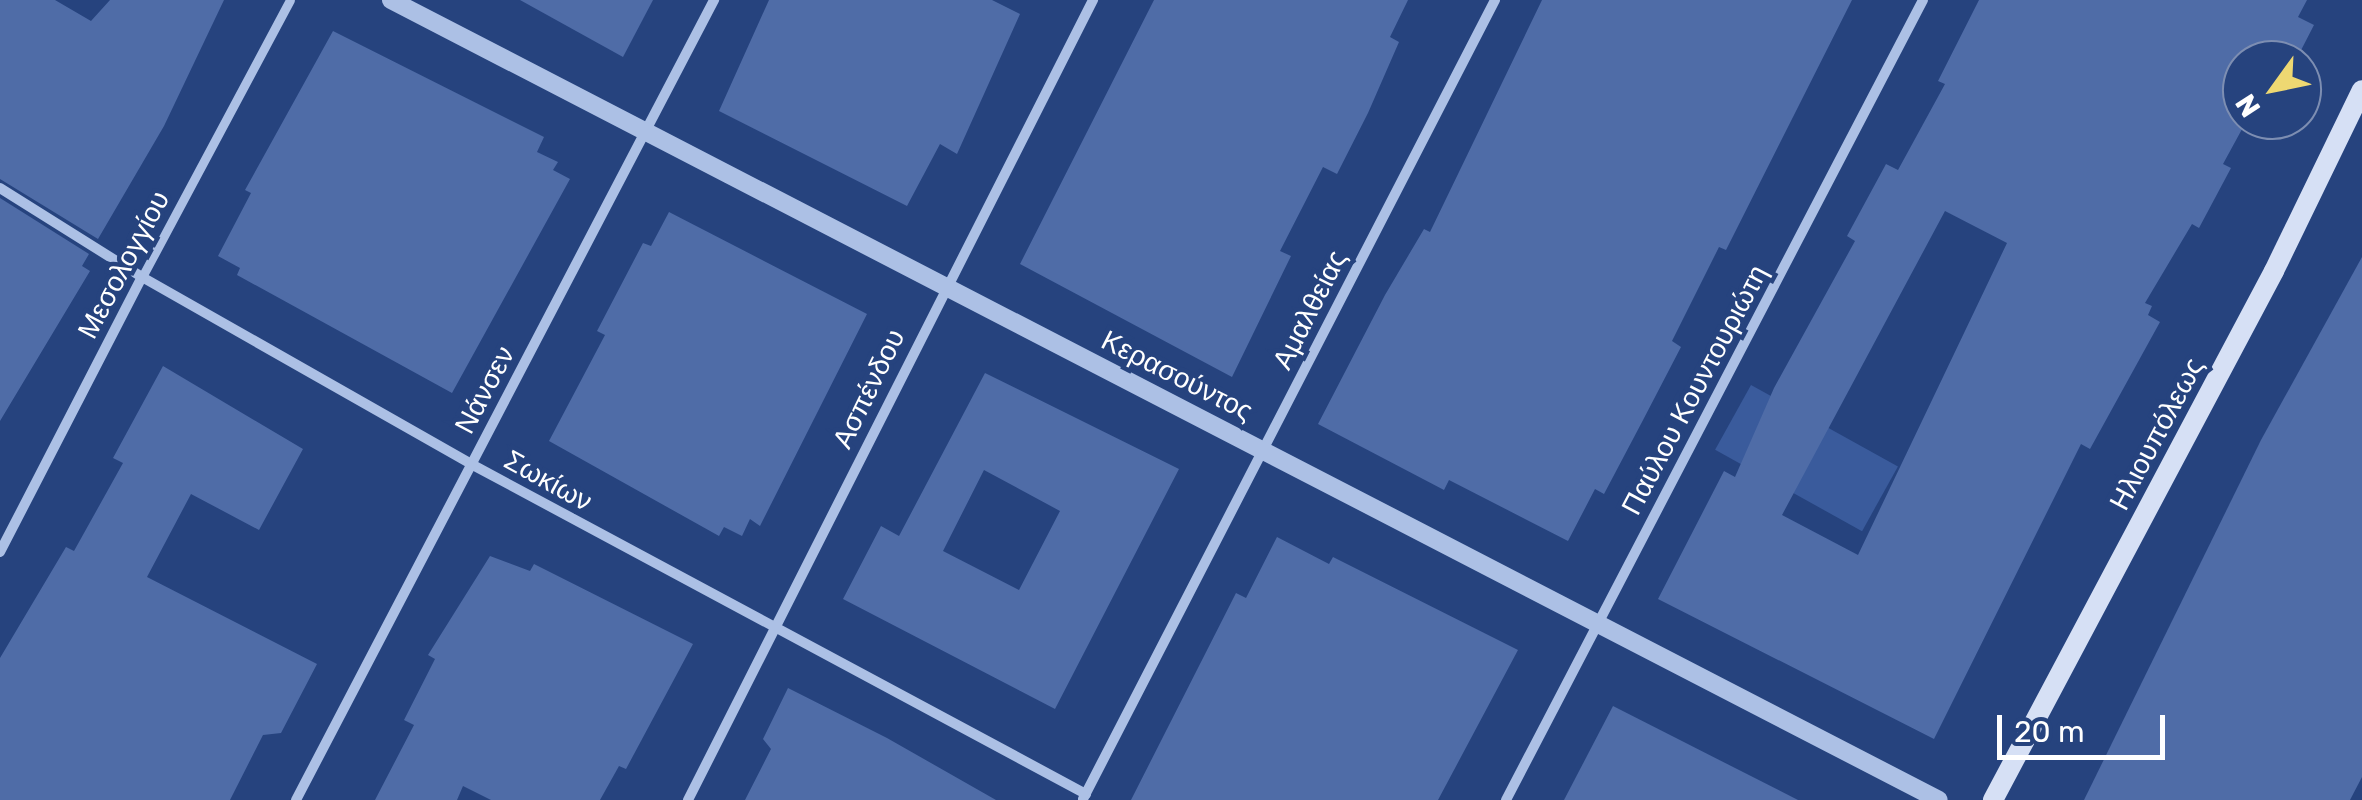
<!DOCTYPE html>
<meta charset="utf-8">
<style>
body{margin:0}
#map{position:relative;width:2362px;height:800px;overflow:hidden;background:#26437e;font-family:Rubik,sans-serif}
div>[style]{position:absolute}
[style*='--x']{left:calc(var(--x)*1px);top:calc(var(--y)*1px);width:calc(var(--w)*1px);rotate:calc(var(--a)*1deg)}
.green>*{inset:0;background:#3a5b9c;transform-origin:0 0}
.building>*{inset:0;background:#4f6ca7}
.pedestrian>*{height:9px;margin:-4.5px;padding:0 4.5px;transform-origin:4.5px;border-radius:4.5px;background:#acc0e5}
.minor>*{height:10px;margin:-5px;padding:0 5px;transform-origin:5px;border-radius:5px;background:#acc0e5}
.tertiary>*{height:18px;margin:-9px;padding:0 9px;transform-origin:9px;border-radius:9px;background:#acc0e5}
.secondary>*{height:20px;margin:-10px;padding:0 10px;transform-origin:10px;border-radius:10px;background:#d6e0f5}
span{translate:-50% -50%;white-space:nowrap;text-align:center;line-height:1.15;-webkit-text-stroke:9px #26437e;paint-order:stroke}
.street-label{font-size:28px;color:#fff}
.north{position:absolute;left:2222px;top:40px;width:100px;height:100px;box-sizing:border-box;background:#26437e;border:2px solid #7d8eb2;border-radius:50%;rotate:237deg;font-size:28px;font-weight:700;line-height:40px;text-align:center;color:#fff}
.north::after{content:'';display:block;margin:auto;width:35px;height:45px;background:#eed872;clip-path:polygon(50% 0,100% 100%,50% 72%,0 100%)}
.scale{position:absolute;left:1997px;top:715px;width:168px;height:45px;box-sizing:border-box;border:5px solid #fff;border-top:0;padding-left:12px;font-size:30px;line-height:35px;white-space:nowrap;color:#fff;-webkit-text-stroke:8px #26437e;paint-order:stroke}
</style>
<div id="map">
<div class="green">
<div style="left:1751px;top:385px;width:168px;height:74px;rotate:29deg"></div>
</div>
<div class="building">
<div style="clip-path:polygon(0 0,55px 0,91px 21px,110px 0,224px 0,164px 126px,98px 239px,0 179px)"></div>
<div style="clip-path:polygon(520px 0,653px 0,623px 57px)"></div>
<div style="clip-path:polygon(769px 0,992px 0,1020px 14px,957px 154px,940px 144px,907px 206px,719px 111px)"></div>
<div style="clip-path:polygon(1154px 0,1408px 0,1390px 37px,1399px 42px,1368px 113px,1337px 174px,1323px 167px,1280px 251px,1291px 256px,1232px 377px,1020px 264px)"></div>
<div style="clip-path:polygon(1542px 0,1852px 0,1726px 250px,1719px 247px,1672px 341px,1681px 347px,1642px 422px,1604px 494px,1595px 489px,1568px 541px,1449px 480px,1444px 490px,1318px 424px,1385px 295px,1424px 229px,1430px 232px)"></div>
<div style="clip-path:polygon(evenodd,1979px 0,2307px 0,2298px 17px,2314px 25px,2296px 60px,2242px 60px,2242px 120px,2247px 120px,2223px 164px,2231px 168px,2199px 228px,2192px 224px,2145px 303px,2152px 306px,2148px 315px,2160px 322px,2090px 449px,2081px 444px,1934px 739px,1658px 599px,1724px 471px,1735px 477px,1774px 388px,1855px 241px,1847px 236px,1886px 164px,1898px 170px,1945px 84px,1938px 81px,1979px 0,1945px 211px,2007px 243px,1858px 555px,1782px 515px,1945px 211px)"></div>
<div style="clip-path:polygon(333px 31px,544px 137px,537px 152px,558px 162px,553px 170px,570px 179px,452px 393px,237px 275px,240px 268px,218px 256px,251px 193px,245px 190px)"></div>
<div style="clip-path:polygon(0 198px,89px 254px,82px 266px,90px 271px,0 421px)"></div>
<div style="clip-path:polygon(669px 212px,867px 314px,760px 526px,750px 519px,742px 536px,724px 527px,719px 536px,549px 441px,605px 335px,597px 331px,643px 243px,651px 246px)"></div>
<div style="clip-path:polygon(2362px 257px,2362px 777px,2350px 800px,2084px 800px,2261px 440px)"></div>
<div style="clip-path:polygon(163px 366px,303px 449px,259px 530px,191px 494px,147px 577px,317px 664px,281px 733px,263px 735px,230px 800px,0 800px,0 658px,66px 547px,74px 551px,123px 463px,113px 458px)"></div>
<div style="clip-path:polygon(evenodd,985px 373px,1179px 469px,1055px 709px,843px 599px,881px 526px,899px 536px,985px 373px,984px 470px,1060px 511px,1019px 590px,943px 551px,984px 470px)"></div>
<div style="clip-path:polygon(1277px 537px,1329px 564px,1333px 557px,1518px 650px,1438px 800px,1131px 800px,1236px 593px,1246px 598px)"></div>
<div style="clip-path:polygon(490px 556px,530px 571px,534px 564px,693px 644px,626px 769px,619px 766px,600px 800px,491px 800px,463px 786px,457px 800px,375px 800px,414px 725px,404px 720px,435px 659px,428px 655px)"></div>
<div style="clip-path:polygon(788px 688px,887px 738px,996px 800px,745px 800px,771px 749px,763px 739px)"></div>
<div style="clip-path:polygon(1613px 706px,1798px 800px,1564px 800px)"></div>
</div>
<div class="pedestrian">
<div style="--x:142;--y:277;--w:314;--a:-61.9"></div>
</div>
<div class="minor">
<div style="--x:0;--y:188;--w:168;--a:32.1"></div>
<div style="--x:142;--y:277;--w:378;--a:29.6"></div>
<div style="--x:471;--y:464;--w:698;--a:28.22"></div>
<div style="--x:0;--y:552;--w:309;--a:-62.7"></div>
<div style="--x:1083;--y:799;--w:899;--a:-62.72"></div>
<div style="--x:296;--y:800;--w:903;--a:-62.41"></div>
<div style="--x:688;--y:800;--w:897;--a:-63.15"></div>
<div style="--x:1506;--y:800;--w:902;--a:-62.47"></div>
</div>
<div class="tertiary">
<div style="--x:391;--y:0;--w:1742;--a:27.33"></div>
</div>
<div class="secondary">
<div style="--x:1993;--y:800;--w:599;--a:-62.02"></div>
<div style="--x:2274;--y:271;--w:201;--a:-64.1"></div>
</div>
<div class="street-label">
<span style="left:124px;top:265px;rotate:-62deg">Μεσολογγίου</span>
<span style="left:1310px;top:310px;rotate:-63deg">Αμαλθείας</span>
<span style="left:1177px;top:376px;rotate:27deg">Κερασούντος</span>
<span style="left:869px;top:389px;rotate:-64deg">Ασπένδου</span>
<span style="left:485px;top:390px;rotate:-62deg">Νάνσεν</span>
<span style="left:1695px;top:390px;rotate:-62deg">Παύλου Κουντουριώτη</span>
<span style="left:2157px;top:434px;rotate:-62deg">Ηλιουπόλεως</span>
<span style="left:548px;top:481px;rotate:29deg">Σωκίων</span>
</div>
<div class="north">N</div>
<div class="scale">20 m</div>
</div>
